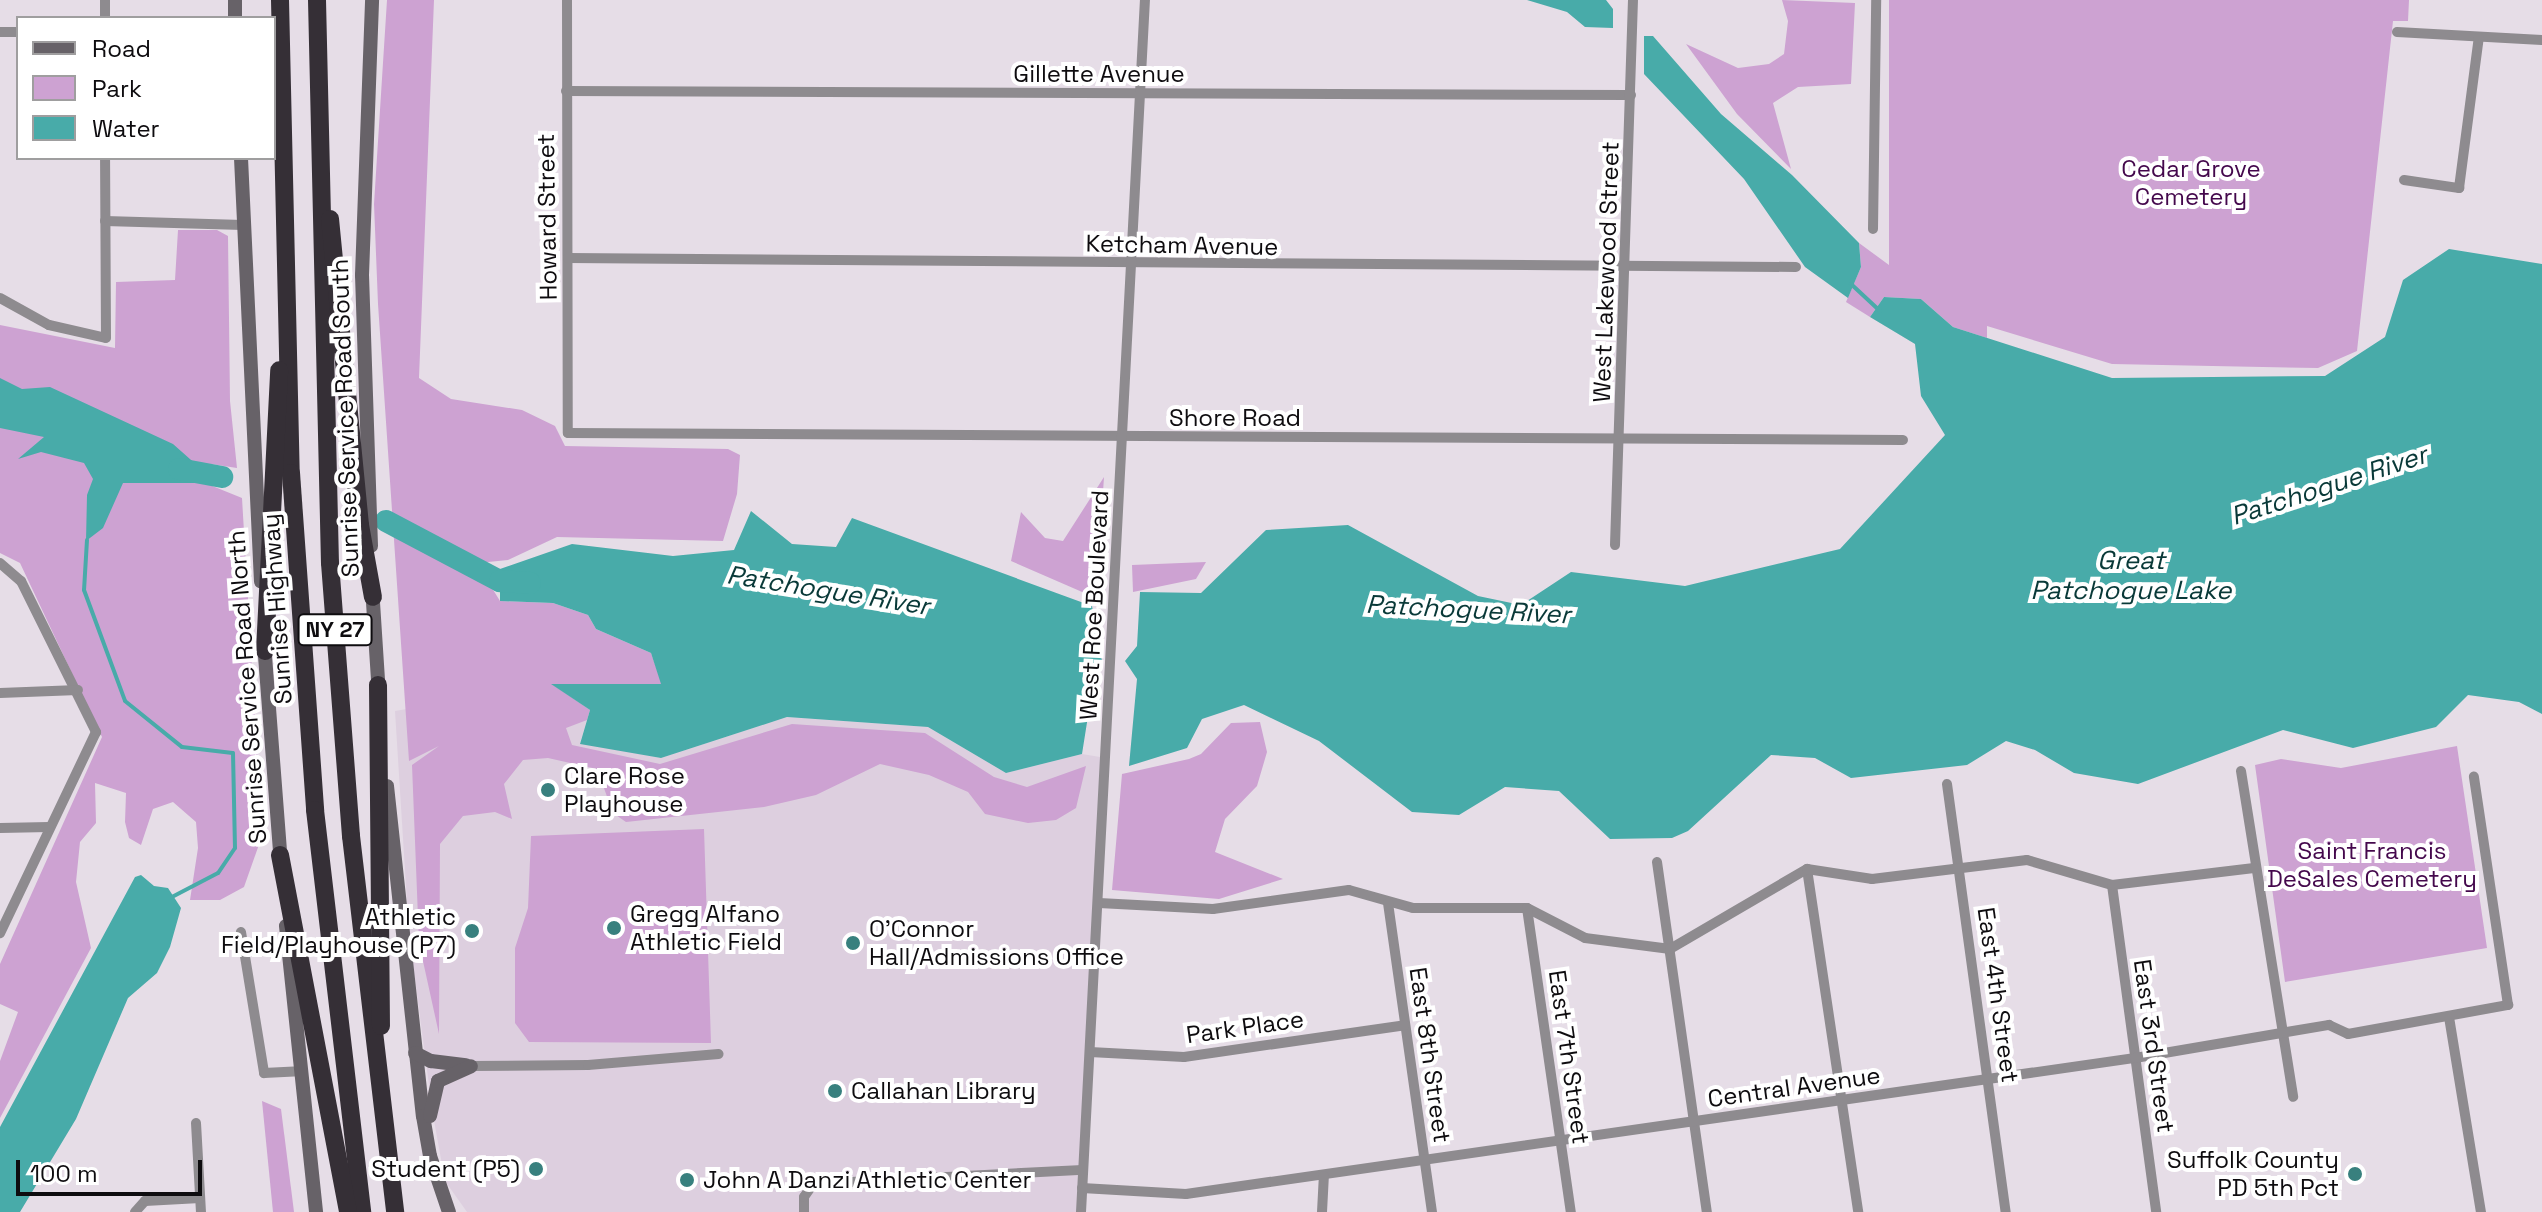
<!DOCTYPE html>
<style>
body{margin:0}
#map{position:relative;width:2542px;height:1212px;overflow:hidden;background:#e6dde7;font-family:"Space Grotesk",sans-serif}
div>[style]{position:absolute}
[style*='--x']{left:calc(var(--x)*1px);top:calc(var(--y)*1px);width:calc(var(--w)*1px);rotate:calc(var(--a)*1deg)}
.built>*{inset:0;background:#ddcfdf}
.green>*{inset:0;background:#cda2d2}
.water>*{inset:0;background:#48aba9}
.stream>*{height:4px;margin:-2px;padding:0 2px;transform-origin:2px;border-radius:2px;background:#48aba9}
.river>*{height:22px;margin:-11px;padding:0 11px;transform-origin:11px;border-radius:11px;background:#48aba9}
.street>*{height:10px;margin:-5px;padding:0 5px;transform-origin:5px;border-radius:5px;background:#8e8b8f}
.secondary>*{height:14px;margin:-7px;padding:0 7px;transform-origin:7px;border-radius:7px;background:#676268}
.highway>*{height:18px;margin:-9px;padding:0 9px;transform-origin:9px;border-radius:9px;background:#352f36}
.dots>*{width:22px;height:22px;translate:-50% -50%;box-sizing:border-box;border:4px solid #fff;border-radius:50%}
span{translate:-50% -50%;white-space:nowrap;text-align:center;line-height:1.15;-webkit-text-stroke:8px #fff;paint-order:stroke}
.shield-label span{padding:2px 6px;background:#fff;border:2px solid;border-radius:6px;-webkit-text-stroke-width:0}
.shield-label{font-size:22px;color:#0e0c0f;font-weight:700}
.street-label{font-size:24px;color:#0e0c0f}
.park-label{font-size:24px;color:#44084c}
.poi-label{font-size:24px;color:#0e0c0f}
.left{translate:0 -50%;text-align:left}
.right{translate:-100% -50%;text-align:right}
.water-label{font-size:26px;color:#093938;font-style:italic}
.legend{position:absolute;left:16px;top:16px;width:260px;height:144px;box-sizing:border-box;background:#fff;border:2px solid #9f9e9f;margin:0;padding:10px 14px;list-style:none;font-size:24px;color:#0e0c0f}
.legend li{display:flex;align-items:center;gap:16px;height:40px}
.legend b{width:40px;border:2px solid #9f9e9f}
.scale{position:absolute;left:16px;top:1160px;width:186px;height:36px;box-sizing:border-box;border:4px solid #0e0c0f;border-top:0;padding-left:10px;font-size:24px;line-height:28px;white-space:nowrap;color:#0e0c0f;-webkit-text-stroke:6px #fff;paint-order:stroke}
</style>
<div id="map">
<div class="built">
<div style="clip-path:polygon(551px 684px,590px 710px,580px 743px,661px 758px,787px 717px,928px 727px,1006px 773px,1082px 754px,1106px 758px,1081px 1212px,467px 1212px,445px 1181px,433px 1115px,409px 934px,395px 711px)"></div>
</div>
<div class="green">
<div style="clip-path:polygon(387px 0,434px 0,419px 378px,451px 399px,522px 410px,555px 426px,565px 446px,728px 449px,740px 455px,737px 494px,723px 541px,557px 537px,508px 560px,478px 563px,435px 536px,395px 525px,492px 588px,500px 601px,553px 603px,588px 615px,596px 629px,651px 653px,662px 684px,552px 684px,590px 710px,587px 720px,566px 728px,572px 745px,660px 764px,792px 724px,925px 733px,994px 777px,1027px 787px,1086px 766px,1076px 808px,1056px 820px,1028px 823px,985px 814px,968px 792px,929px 775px,880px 764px,816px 795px,764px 807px,626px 822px,613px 813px,597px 769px,548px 758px,523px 760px,504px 784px,512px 819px,495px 812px,463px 816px,440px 844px,439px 1034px,419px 943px,412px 765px,439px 746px,409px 761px,378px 304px,374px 204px)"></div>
<div style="clip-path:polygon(1782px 0,1855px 3px,1851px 84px,1798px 87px,1773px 103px,1791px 169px,1737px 114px,1686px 44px,1738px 68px,1769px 64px,1784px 54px,1788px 21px)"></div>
<div style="clip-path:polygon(1889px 0,2409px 0,2408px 21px,2393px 21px,2357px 351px,2318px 368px,2112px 364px,1987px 326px,1987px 338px,1953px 327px,1921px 299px,1884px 297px,1870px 317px,1846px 302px,1861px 267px,1859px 243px,1889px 265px)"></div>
<div style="clip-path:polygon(178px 230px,217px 230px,228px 236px,230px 401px,237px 468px,211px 464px,205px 483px,242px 498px,262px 836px,244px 887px,220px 900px,190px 900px,198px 848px,196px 822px,173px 802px,153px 809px,141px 845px,129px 838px,125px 822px,126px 793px,95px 783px,96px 823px,80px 842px,76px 882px,91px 948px,0 1118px,0 1061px,18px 1012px,0 1004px,0 964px,102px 737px,20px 563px,0 553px,0 325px,115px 348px,116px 282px,175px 280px)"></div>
<div style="clip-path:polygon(1104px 477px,1096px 598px,1011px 561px,1021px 512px,1045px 538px,1063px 541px)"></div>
<div style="clip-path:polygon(1206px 562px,1196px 579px,1133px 592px,1132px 565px)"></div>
<div style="clip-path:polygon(1260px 722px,1267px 752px,1257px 786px,1225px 819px,1215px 852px,1283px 879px,1219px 899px,1112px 890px,1122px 774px,1189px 759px,1201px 754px,1231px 723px)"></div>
<div style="clip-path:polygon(2457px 746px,2487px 948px,2285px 982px,2255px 765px,2281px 759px,2341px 768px)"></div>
<div style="clip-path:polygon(704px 829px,711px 1043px,529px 1042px,515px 1023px,515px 948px,528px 908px,531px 836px)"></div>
<div style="clip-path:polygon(262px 1101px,281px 1109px,294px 1212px,273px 1212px)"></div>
</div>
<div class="water">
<div style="clip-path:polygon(1527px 0,1606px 0,1613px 9px,1613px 28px,1585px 27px,1567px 12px)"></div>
<div style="clip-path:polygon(1644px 36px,1653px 36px,1721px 114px,1792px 175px,1859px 243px,1861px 267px,1848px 298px,1805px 267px,1744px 179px,1644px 74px)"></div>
<div style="clip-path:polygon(2449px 249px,2542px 264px,2542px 714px,2519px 702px,2468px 695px,2436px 727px,2353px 748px,2283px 730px,2138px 784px,2074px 773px,2035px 750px,2006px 741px,1967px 765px,1851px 778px,1815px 758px,1771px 755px,1688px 831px,1672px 838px,1610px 839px,1559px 791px,1505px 787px,1459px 815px,1412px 812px,1319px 741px,1244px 705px,1202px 719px,1187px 748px,1129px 766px,1137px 679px,1125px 661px,1137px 646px,1140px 592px,1201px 593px,1266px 530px,1348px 525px,1478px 596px,1521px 605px,1571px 572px,1685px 586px,1840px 549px,1945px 435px,1921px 396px,1915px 344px,1870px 317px,1884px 297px,1921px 299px,1953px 327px,2112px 378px,2325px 376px,2385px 337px,2403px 280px)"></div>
<div style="clip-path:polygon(0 378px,22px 389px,50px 387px,173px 444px,208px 475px,205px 483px,123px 483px,103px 528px,86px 541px,87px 495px,93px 479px,84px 463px,41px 452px,18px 459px,44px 437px,0 428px)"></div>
<div style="clip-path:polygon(751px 511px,792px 544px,836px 547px,852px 518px,1092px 606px,1102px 661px,1095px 672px,1082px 754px,1006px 773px,928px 727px,787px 717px,661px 758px,580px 744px,590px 710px,551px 684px,661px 684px,651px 653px,596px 629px,588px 615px,553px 603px,500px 601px,500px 569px,572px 544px,673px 556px,734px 550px)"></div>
<div style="clip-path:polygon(141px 875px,154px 886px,168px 888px,181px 908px,170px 947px,157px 973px,128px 998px,76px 1119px,20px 1212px,0 1212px,0 1127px,135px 877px)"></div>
</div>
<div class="stream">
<div style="--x:1851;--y:284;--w:40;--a:43"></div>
<div style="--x:87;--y:540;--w:50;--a:93.4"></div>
<div style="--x:84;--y:590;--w:118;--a:69.7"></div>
<div style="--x:125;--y:701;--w:73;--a:38.9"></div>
<div style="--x:182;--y:747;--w:51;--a:6.7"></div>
<div style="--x:233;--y:753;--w:95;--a:88.8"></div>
<div style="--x:235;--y:848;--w:30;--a:124"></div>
<div style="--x:218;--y:873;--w:52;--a:152.4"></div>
</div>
<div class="river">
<div style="--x:179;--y:469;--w:44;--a:10.5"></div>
<div style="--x:386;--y:521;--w:129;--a:27.8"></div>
<div style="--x:500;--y:581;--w:30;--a:4"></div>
</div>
<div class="street">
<div style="--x:105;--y:0;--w:18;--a:90"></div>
<div style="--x:567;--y:0;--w:433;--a:89.9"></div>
<div style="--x:568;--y:433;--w:1335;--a:0.3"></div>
<div style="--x:0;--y:32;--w:18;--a:0"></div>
<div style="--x:2397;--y:32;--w:145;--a:3.2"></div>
<div style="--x:566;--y:91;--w:1065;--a:0.22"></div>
<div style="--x:2404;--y:180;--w:56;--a:8.3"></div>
<div style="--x:2459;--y:188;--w:152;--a:-82.5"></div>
<div style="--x:105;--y:221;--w:138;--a:1.7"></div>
<div style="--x:1873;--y:229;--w:229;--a:-89.2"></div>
<div style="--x:568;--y:258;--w:1228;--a:0.42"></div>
<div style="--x:0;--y:298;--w:56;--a:28.9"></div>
<div style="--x:49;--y:325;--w:58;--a:12.8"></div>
<div style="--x:106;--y:338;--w:180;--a:-90.3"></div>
<div style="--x:1615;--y:545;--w:545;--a:-88.11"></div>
<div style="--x:0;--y:563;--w:28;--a:41"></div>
<div style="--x:21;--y:581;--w:169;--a:63.6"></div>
<div style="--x:96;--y:732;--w:223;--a:115.5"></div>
<div style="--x:0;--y:693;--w:78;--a:-2.2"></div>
<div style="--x:2241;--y:771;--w:330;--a:80.9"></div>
<div style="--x:1947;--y:784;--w:432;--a:82.2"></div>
<div style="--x:0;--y:828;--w:49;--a:-1.2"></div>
<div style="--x:1657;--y:862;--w:354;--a:81.9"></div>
<div style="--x:1807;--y:869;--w:347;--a:81.5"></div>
<div style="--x:2112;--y:885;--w:330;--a:82.3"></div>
<div style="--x:1099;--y:903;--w:114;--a:3"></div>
<div style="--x:1213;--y:909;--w:137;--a:-8"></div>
<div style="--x:1349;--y:890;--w:66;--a:15.7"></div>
<div style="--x:1413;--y:908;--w:114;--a:0"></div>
<div style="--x:1527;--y:908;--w:65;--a:27.3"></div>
<div style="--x:1585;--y:938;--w:86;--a:7.4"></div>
<div style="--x:1670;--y:949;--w:159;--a:-30.3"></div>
<div style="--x:1807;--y:869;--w:66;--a:8.7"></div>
<div style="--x:1872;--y:879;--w:156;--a:-7"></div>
<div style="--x:2027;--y:860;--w:89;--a:16.4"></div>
<div style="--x:2112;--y:885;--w:143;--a:-6.8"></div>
<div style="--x:1388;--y:903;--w:312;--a:81.9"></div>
<div style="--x:1527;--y:908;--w:307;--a:81.8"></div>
<div style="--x:241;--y:932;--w:143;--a:80.7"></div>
<div style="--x:264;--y:1073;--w:35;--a:-3"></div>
<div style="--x:2449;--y:1017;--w:198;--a:80.7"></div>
<div style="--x:1090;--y:1052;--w:94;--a:3"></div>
<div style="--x:1184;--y:1057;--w:223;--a:-8.2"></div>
<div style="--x:471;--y:1066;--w:117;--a:-0.5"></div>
<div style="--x:588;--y:1065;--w:131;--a:-4.8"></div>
<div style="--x:196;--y:1123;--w:89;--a:86.8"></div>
<div style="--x:1082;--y:1188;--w:104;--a:3.3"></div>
<div style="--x:1186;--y:1194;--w:959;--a:-8.16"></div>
<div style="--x:2135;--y:1058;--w:197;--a:-9.7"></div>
<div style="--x:2329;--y:1025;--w:21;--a:25"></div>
<div style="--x:2348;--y:1034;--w:163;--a:-10.3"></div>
<div style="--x:2508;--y:1005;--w:231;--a:-98.5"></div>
<div style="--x:135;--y:1212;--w:15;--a:-48"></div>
<div style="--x:145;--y:1201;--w:55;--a:-3.1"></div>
<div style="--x:804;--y:1212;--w:15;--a:-90"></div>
<div style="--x:804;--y:1197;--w:16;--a:-55"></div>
<div style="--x:813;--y:1184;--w:270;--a:-3"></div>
<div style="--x:1081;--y:1212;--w:1214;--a:-86.98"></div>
<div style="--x:1322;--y:1212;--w:36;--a:-87"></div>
</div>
<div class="secondary">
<div style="--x:235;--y:0;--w:18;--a:90"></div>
<div style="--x:241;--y:158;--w:424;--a:87.3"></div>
<div style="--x:371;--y:546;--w:271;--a:-91.9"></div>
<div style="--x:362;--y:275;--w:275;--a:-87.9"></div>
<div style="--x:372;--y:587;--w:107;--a:86.3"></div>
<div style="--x:264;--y:643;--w:223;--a:85.6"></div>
<div style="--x:387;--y:786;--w:332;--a:83.8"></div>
<div style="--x:423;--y:1116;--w:41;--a:80.1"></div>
<div style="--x:430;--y:1156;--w:59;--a:71.3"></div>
<div style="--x:286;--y:926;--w:288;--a:84"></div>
<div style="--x:415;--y:1053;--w:18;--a:27"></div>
<div style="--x:431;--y:1061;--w:35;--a:7"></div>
<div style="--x:430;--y:1116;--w:36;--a:-77"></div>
<div style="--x:438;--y:1081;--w:36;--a:-24"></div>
</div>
<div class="highway">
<div style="--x:280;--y:0;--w:473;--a:88.7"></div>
<div style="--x:291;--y:473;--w:338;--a:85.9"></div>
<div style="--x:315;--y:810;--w:405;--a:83.3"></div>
<div style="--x:317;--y:0;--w:563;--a:88.68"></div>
<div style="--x:330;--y:563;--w:274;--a:85.6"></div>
<div style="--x:351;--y:836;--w:379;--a:83.3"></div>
<div style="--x:330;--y:219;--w:307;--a:84.4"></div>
<div style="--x:360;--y:525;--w:73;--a:79.8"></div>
<div style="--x:265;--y:651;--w:281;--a:-87.1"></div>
<div style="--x:378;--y:685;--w:341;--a:89.5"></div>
<div style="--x:280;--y:855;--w:363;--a:79.2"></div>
</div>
<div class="dots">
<div style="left:548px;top:790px;background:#38807e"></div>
<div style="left:614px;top:928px;background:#38807e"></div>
<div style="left:472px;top:931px;background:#38807e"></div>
<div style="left:853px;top:943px;background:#38807e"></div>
<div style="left:835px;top:1091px;background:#38807e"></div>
<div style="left:536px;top:1169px;background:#38807e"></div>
<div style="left:2355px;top:1174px;background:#38807e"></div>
<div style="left:687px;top:1180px;background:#38807e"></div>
</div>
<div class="shield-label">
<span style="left:335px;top:630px">NY 27</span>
</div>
<div class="street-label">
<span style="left:1099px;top:74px">Gillette Avenue</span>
<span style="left:547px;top:217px;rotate:-91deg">Howard Street</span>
<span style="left:1182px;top:245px;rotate:1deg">Ketcham Avenue</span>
<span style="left:1606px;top:272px;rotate:-88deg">West Lakewood Street</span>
<span style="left:345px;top:418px;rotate:-92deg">Sunrise Service Road South</span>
<span style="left:1235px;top:418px">Shore Road</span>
<span style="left:1094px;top:605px;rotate:-87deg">West Roe Boulevard</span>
<span style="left:277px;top:609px;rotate:-94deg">Sunrise Highway</span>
<span style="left:247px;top:687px;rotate:-94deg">Sunrise Service Road North</span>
<span style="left:1998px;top:995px;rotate:82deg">East 4th Street</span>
<span style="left:1245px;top:1027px;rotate:-8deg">Park Place</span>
<span style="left:2154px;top:1046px;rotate:82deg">East 3rd Street</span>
<span style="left:1430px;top:1055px;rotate:82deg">East 8th Street</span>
<span style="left:1569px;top:1057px;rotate:82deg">East 7th Street</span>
<span style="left:1794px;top:1087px;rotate:-8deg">Central Avenue</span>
</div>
<div class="park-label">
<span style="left:2191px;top:183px">Cedar Grove<br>Cemetery</span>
<span style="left:2372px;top:865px">Saint Francis<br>DeSales Cemetery</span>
</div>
<div class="poi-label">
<span class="left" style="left:564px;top:790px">Clare Rose<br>Playhouse</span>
<span class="left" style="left:630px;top:928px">Gregg Alfano<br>Athletic Field</span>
<span class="right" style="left:456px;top:931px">Athletic<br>Field/Playhouse (P7)</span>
<span class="left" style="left:869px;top:943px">O'Connor<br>Hall/Admissions Office</span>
<span class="left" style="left:851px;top:1091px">Callahan Library</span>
<span class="right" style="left:2339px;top:1174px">Suffolk County<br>PD 5th Pct</span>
<span class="right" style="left:520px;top:1169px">Student (P5)</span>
<span class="left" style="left:703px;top:1180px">John A Danzi Athletic Center</span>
</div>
<div class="water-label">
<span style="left:2329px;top:486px;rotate:-18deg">Patchogue River</span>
<span style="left:2131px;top:576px">Great<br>Patchogue Lake</span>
<span style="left:828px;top:591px;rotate:9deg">Patchogue River</span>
<span style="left:1468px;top:610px;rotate:3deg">Patchogue River</span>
</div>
<ul class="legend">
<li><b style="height:10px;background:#676268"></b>Road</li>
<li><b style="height:22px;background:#cda2d2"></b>Park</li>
<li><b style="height:22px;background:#48aba9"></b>Water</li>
</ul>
<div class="scale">100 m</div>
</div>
